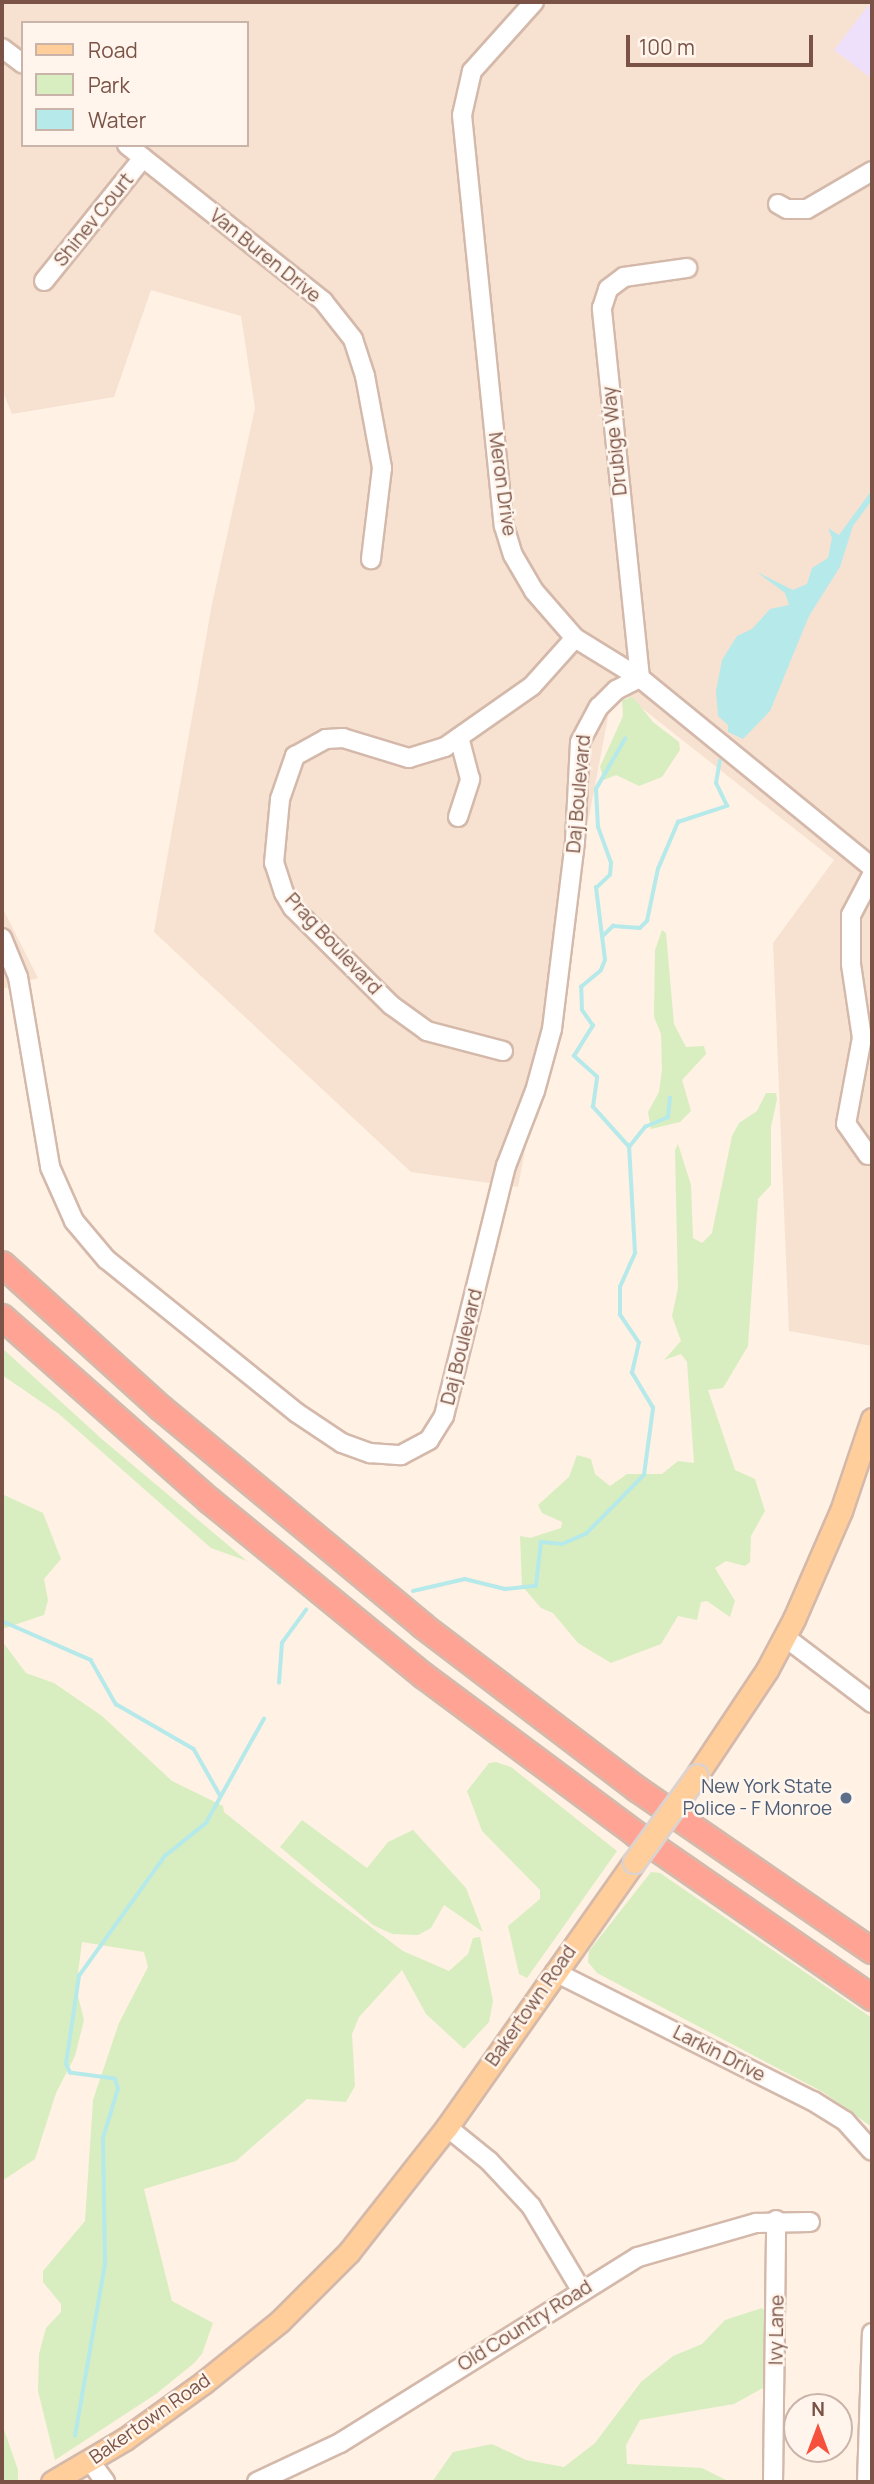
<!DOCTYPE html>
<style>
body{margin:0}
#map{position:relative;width:874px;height:2484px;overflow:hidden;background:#fff1e3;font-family:Manrope,sans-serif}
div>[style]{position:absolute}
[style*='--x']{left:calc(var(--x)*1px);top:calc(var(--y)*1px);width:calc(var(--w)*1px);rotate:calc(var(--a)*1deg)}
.residential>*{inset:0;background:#f7e2d1}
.education>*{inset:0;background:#eee0fb}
.green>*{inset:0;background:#d8eec0}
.water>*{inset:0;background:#b6e9ea}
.stream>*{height:3.5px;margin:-1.75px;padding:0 1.75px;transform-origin:1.75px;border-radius:1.75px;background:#b6e9ea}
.roads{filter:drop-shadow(2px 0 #d4b9ab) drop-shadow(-2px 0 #d4b9ab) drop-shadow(0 2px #d4b9ab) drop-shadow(0 -2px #d4b9ab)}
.minor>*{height:18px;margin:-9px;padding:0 9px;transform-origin:9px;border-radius:9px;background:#fff}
.major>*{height:21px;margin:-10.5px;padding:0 10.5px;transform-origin:10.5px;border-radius:10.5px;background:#ffce9a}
.highway>*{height:24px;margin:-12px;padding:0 12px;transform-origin:12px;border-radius:12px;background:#ffa494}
.bridges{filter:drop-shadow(2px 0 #dcd2cf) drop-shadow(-2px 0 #dcd2cf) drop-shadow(0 2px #dcd2cf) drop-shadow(0 -2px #dcd2cf)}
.major-bridge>*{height:21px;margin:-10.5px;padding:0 10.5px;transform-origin:10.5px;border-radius:10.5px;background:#ffce9a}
.dots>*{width:19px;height:19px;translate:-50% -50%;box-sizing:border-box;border:4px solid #fff5ec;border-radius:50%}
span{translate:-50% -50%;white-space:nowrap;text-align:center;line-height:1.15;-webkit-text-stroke:5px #fff5ec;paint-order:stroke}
.street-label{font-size:19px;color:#7a5346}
.service-label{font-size:19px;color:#4e5e75}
.right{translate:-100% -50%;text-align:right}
.frame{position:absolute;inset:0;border:4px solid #7a5346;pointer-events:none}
.legend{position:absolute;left:21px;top:21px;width:228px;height:126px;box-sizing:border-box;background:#fff5ec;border:2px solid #cab4aa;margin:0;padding:9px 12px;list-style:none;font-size:21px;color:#7a5346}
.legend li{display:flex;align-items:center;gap:14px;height:35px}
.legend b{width:35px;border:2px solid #cab4aa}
.north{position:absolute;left:783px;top:2393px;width:70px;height:70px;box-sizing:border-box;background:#fff5ec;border:2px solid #cab4aa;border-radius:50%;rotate:0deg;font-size:19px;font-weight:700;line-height:28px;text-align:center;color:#7a5346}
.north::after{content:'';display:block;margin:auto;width:24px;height:32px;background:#f5513c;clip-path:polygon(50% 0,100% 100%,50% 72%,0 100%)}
.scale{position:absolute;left:626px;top:35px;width:187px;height:32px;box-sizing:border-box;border:4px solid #7a5346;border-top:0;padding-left:9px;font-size:21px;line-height:24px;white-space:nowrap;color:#7a5346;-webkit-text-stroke:5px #fff5ec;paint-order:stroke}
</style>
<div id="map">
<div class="residential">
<div style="clip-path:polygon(evenodd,2px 2px,872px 2px,872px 1346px,789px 1331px,773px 943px,834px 860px,614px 686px,518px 1187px,411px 1172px,154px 932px,212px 604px,255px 408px,241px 316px,151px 290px,114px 397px,12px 414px,2px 390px,2px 2px,23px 23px,247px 23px,247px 145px,23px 145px,23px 23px)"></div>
<div style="clip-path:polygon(2px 907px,38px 978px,2px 989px)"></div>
</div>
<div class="education">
<div style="clip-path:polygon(871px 2px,872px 2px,872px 79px,834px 50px)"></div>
</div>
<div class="green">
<div style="clip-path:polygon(633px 697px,653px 722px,679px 742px,680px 750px,662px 777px,639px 786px,616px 775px,604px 780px,600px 767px,623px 716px,622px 700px)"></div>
<div style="clip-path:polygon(662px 930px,666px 933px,674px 1024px,686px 1047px,704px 1046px,706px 1054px,682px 1080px,691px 1111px,680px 1122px,651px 1129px,648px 1112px,659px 1092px,662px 1070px,661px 1034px,654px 1017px,655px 950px)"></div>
<div style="clip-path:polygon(766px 1093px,776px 1093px,777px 1099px,771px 1127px,771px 1185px,758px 1199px,748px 1346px,723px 1388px,708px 1390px,735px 1470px,755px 1479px,765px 1511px,751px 1536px,750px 1562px,745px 1566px,726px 1561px,715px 1568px,735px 1601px,730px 1617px,707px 1601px,701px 1602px,697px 1620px,678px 1616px,661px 1644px,611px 1663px,578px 1643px,553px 1613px,541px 1608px,522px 1586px,520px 1536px,530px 1538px,561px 1528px,562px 1522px,542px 1513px,538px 1505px,569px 1477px,577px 1455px,591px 1459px,595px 1474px,610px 1486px,627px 1474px,662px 1474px,678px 1461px,694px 1463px,687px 1362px,681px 1354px,664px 1360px,681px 1341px,672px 1316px,678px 1288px,675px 1150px,678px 1144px,691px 1185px,693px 1238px,702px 1243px,712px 1233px,732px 1136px,739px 1123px,757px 1111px)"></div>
<div style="clip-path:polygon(2px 1348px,103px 1440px,247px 1561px,211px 1548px,59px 1414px,2px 1375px)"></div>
<div style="clip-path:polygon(2px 1494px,43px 1513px,61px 1559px,44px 1579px,48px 1600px,44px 1615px,2px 1629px)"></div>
<div style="clip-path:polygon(2px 1641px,26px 1673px,54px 1683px,102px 1716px,172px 1781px,223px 1806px,224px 1812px,316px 1886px,403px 1951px,449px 1971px,468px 1954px,473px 1938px,480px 1937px,493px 2001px,489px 2022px,464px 2049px,426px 2014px,402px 1970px,359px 2017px,352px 2034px,355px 2086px,346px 2102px,307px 2099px,236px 2161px,144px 2189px,172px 2301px,213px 2323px,202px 2354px,193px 2364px,156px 2394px,55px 2460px,38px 2391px,39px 2354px,46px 2328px,61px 2312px,61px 2304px,43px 2282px,43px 2271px,85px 2221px,93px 2100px,119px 2023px,148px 1967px,144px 1952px,82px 1942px,76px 1988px,84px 2020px,75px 2056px,56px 2093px,35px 2159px,2px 2181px)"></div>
<div style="clip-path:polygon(496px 1762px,511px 1767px,617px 1851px,527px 1978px,519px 1974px,508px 1926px,540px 1899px,540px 1890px,482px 1831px,467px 1791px,489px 1763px)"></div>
<div style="clip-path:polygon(302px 1820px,367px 1868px,388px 1842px,413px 1830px,466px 1888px,483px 1932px,444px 1905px,431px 1928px,418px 1935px,392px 1934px,373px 1925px,280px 1847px)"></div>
<div style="clip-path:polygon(651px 1872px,660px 1873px,872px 2018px,872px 2127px,823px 2092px,597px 1973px,588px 1962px,589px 1951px)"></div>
<div style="clip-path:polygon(762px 2308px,773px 2318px,770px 2363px,763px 2388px,734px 2404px,640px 2420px,626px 2445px,627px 2464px,702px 2468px,730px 2482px,432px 2482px,453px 2452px,492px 2444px,526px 2460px,564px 2467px,595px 2443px,641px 2382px,673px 2356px,702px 2344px,725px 2320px)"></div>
<div style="clip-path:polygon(2px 2424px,18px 2470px,18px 2482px,2px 2482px)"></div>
</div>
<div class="water">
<div style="clip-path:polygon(872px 490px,872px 500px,853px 526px,840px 567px,809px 616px,770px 711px,743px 739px,728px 732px,728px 725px,718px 716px,716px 691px,722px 660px,737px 636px,752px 629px,770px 609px,789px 605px,785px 593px,757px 572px,793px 590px,807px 584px,812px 568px,828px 558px,832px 538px,828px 528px,839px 535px)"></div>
</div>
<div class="stream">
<div style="--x:602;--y:937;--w:16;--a:-45"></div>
<div style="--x:613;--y:926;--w:27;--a:4"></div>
<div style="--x:640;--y:928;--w:10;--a:-45"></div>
<div style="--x:647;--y:921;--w:53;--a:-78.1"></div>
<div style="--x:658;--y:869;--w:51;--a:-66.9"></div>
<div style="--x:678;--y:822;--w:52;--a:-18.1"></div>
<div style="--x:727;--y:806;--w:25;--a:-116"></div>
<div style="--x:716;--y:783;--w:22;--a:-80"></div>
<div style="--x:629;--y:1147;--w:26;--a:-51"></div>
<div style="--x:645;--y:1127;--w:25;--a:-23"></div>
<div style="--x:668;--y:1117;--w:19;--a:-84"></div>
<div style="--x:413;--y:1591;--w:53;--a:-13"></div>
<div style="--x:465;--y:1579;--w:41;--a:14"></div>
<div style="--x:505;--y:1589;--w:31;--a:-6"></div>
<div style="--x:536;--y:1586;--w:44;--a:-83.5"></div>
<div style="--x:541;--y:1542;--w:21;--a:5"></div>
<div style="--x:562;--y:1544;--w:26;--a:-23"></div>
<div style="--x:586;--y:1534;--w:83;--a:-45.5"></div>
<div style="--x:644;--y:1475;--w:68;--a:-82.3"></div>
<div style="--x:653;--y:1408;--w:41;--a:-121"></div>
<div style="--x:632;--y:1373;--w:31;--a:-77"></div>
<div style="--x:639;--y:1343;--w:34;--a:-124"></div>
<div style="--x:620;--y:1315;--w:28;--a:-90"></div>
<div style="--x:620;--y:1287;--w:37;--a:-66"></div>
<div style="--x:635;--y:1253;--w:106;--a:-93.2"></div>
<div style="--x:629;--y:1147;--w:54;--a:-132"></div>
<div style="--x:593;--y:1107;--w:30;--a:-82"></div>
<div style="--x:597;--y:1077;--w:31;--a:-138"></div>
<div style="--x:574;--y:1056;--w:36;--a:-58"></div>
<div style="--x:593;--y:1026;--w:19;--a:-125"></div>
<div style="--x:582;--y:1010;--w:23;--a:-92"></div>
<div style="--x:581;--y:987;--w:26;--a:-40"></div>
<div style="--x:601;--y:970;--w:11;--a:-68"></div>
<div style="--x:605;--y:960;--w:73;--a:-97.1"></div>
<div style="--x:596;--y:888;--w:19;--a:-43"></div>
<div style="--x:610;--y:875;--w:12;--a:-85"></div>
<div style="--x:611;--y:863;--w:37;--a:-110"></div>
<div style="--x:598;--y:828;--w:39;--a:-93"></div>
<div style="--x:596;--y:789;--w:58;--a:-59.9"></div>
<div style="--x:2;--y:1621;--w:97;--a:23.7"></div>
<div style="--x:91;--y:1660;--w:51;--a:60.4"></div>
<div style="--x:116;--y:1704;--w:90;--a:30"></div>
<div style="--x:194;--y:1749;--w:53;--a:60.5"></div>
<div style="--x:279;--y:1683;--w:40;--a:-85.7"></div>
<div style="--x:282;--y:1643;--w:41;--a:-54"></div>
<div style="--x:75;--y:2436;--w:175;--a:-80.1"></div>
<div style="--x:105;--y:2264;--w:126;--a:-90.9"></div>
<div style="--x:103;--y:2138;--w:51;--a:-73"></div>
<div style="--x:118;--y:2089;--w:10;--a:-107"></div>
<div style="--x:115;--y:2079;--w:45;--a:-172.4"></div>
<div style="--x:70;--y:2073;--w:10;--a:-114"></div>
<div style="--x:66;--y:2064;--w:89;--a:-81.6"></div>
<div style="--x:79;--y:1976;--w:148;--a:-54.4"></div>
<div style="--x:165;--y:1856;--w:53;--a:-38.8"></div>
<div style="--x:206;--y:1823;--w:119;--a:-60.9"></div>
</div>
<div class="roads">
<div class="minor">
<div style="--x:534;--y:2;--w:93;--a:131.9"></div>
<div style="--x:472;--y:71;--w:45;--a:102.8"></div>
<div style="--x:462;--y:115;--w:413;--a:84.2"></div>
<div style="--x:504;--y:526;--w:30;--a:73"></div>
<div style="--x:513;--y:555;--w:42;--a:59.7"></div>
<div style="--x:534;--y:591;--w:62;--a:48.9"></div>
<div style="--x:575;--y:638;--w:76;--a:31.6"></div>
<div style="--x:640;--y:678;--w:299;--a:39.2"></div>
<div style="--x:2;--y:48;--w:26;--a:37"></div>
<div style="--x:127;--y:145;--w:251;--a:38.5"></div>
<div style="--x:323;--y:301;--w:48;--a:51.7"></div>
<div style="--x:353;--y:339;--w:39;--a:72"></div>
<div style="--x:365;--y:376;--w:94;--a:79.5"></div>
<div style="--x:382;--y:468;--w:92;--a:96.9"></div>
<div style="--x:778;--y:204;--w:10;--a:29"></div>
<div style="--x:787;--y:209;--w:20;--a:0"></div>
<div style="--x:807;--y:209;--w:75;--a:-30.3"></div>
<div style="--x:44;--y:281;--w:158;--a:-51.2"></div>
<div style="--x:640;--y:678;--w:372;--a:-95.9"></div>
<div style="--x:602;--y:308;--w:20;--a:-72"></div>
<div style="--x:608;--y:289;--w:20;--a:-37"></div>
<div style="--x:624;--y:277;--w:64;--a:-8.1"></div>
<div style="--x:458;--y:817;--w:40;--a:-72"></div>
<div style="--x:470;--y:779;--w:43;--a:-104.7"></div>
<div style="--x:2;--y:938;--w:42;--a:67.7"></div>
<div style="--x:18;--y:977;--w:193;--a:80.4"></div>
<div style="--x:50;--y:1167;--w:59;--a:66"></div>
<div style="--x:74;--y:1221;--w:50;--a:49.9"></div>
<div style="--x:106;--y:1259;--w:245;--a:38.9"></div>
<div style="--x:297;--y:1413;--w:54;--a:33.7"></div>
<div style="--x:342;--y:1443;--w:30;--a:20"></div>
<div style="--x:370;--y:1453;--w:31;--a:4"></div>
<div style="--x:401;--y:1455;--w:32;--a:-28"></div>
<div style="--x:429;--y:1440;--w:28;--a:-58"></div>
<div style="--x:444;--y:1416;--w:258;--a:-76.1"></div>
<div style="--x:506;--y:1166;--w:80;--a:-68.9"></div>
<div style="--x:535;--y:1091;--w:64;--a:-74.7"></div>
<div style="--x:552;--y:1029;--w:189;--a:-83"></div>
<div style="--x:575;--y:841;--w:99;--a:-87.1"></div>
<div style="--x:580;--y:742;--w:40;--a:-62"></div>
<div style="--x:599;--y:707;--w:24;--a:-45"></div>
<div style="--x:616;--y:690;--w:27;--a:-27"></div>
<div style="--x:503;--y:1051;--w:79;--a:-165.3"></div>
<div style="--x:427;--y:1031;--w:44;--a:-144.2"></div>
<div style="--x:391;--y:1005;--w:138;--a:-135.3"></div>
<div style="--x:293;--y:908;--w:17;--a:-121"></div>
<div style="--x:284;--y:893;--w:32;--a:-108"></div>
<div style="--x:274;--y:863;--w:64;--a:-84.6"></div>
<div style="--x:280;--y:799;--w:46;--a:-70.8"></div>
<div style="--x:295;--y:756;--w:35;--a:-29"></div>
<div style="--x:326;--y:739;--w:17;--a:-3"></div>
<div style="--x:343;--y:738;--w:69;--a:16.9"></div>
<div style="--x:409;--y:758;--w:38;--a:-17"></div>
<div style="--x:445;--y:747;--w:106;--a:-35"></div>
<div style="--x:532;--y:686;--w:64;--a:-48.1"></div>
<div style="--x:868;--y:1155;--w:38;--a:-125"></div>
<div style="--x:846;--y:1124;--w:87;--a:-79.5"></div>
<div style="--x:862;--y:1038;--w:75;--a:-98.5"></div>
<div style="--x:851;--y:964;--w:49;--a:-90"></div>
<div style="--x:851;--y:915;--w:45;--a:-62.3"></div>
<div style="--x:785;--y:1637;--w:109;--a:37.2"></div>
<div style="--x:555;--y:1972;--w:288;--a:26.6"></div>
<div style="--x:813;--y:2101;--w:38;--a:32"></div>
<div style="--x:845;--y:2121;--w:40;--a:48"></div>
<div style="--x:447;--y:2127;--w:54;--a:39"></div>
<div style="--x:489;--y:2161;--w:62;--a:47"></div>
<div style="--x:531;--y:2206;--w:98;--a:59.2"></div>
<div style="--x:90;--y:2461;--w:26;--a:54"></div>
<div style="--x:257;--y:2482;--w:92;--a:-25.2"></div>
<div style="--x:340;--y:2443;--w:351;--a:-32"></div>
<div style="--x:638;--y:2257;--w:123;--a:-16.1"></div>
<div style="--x:756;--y:2223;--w:54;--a:-1.1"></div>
<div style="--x:773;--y:2482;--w:262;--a:-89.3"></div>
<div style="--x:867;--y:2482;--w:149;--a:-88.1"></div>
</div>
<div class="major">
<div style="--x:697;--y:1775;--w:126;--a:-56.3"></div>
<div style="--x:767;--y:1670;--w:58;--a:-62.1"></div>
<div style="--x:794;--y:1619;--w:118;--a:-66.5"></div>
<div style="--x:841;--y:1511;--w:97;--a:-71.4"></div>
<div style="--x:52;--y:2482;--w:85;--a:-30.5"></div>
<div style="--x:125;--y:2439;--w:96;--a:-35.7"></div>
<div style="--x:203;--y:2383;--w:99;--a:-38.8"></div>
<div style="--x:280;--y:2321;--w:98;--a:-45"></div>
<div style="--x:349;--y:2252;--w:159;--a:-51.9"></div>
<div style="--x:447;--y:2127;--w:324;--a:-54.8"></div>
</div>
<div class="highway">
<div style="--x:2;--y:1264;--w:216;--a:42.2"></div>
<div style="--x:162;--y:1409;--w:339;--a:39.7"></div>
<div style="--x:423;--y:1626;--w:269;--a:37.3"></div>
<div style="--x:637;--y:1789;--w:285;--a:34.6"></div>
<div style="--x:2;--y:1317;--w:278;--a:41.5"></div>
<div style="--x:210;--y:1501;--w:276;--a:39.3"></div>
<div style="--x:424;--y:1676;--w:266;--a:36.7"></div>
<div style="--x:637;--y:1835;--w:286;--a:34.7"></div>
</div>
</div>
<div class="bridges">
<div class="major-bridge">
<div style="--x:634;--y:1862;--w:107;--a:-54.1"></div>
</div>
</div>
<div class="dots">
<div style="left:846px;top:1798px;background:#5c6f8a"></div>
</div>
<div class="street-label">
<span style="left:94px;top:220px;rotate:-51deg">Shinev Court</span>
<span style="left:265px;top:256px;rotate:39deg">Van Buren Drive</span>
<span style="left:615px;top:441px;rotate:-96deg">Drubige Way</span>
<span style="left:502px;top:484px;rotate:82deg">Meron Drive</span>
<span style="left:579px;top:794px;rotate:-85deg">Daj Boulevard</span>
<span style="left:333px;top:944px;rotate:47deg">Prag Boulevard</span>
<span style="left:462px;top:1347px;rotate:-76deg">Daj Boulevard</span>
<span style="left:531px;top:2006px;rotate:-55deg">Bakertown Road</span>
<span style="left:719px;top:2054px;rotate:27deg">Larkin Drive</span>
<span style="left:525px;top:2326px;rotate:-32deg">Old Country Road</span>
<span style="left:777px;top:2330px;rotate:-89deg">Ivy Lane</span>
<span style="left:150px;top:2419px;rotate:-35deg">Bakertown Road</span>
</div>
<div class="service-label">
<span class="right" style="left:832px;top:1798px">New York State<br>Police - F Monroe</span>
</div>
<div class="frame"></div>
<ul class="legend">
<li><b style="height:9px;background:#ffce9a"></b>Road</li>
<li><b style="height:19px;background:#d8eec0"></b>Park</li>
<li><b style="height:19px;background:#b6e9ea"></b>Water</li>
</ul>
<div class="north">N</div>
<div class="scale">100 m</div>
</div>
